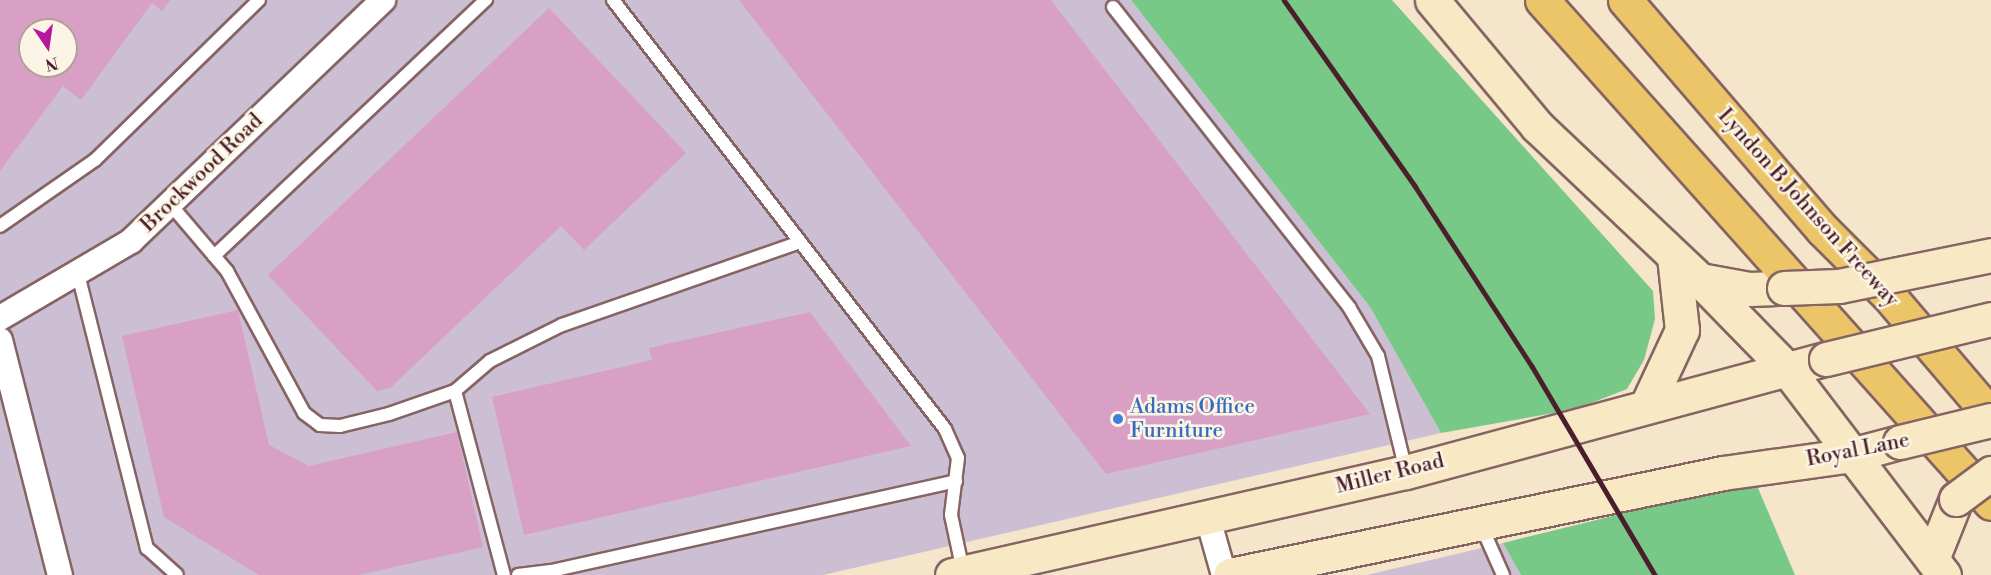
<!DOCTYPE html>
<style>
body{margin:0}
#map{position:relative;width:1991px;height:575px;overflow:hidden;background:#f5e5cb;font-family:"Libre Bodoni",serif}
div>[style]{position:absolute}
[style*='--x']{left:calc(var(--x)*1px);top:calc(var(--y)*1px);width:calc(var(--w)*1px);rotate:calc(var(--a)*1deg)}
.industrial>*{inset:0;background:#ccbed3}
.green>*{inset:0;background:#78c888}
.building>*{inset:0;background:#d8a0c5}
.roads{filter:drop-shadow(2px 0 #866463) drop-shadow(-2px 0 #866463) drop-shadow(0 2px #866463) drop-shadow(0 -2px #866463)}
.lane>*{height:12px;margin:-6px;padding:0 6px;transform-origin:6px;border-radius:6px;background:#fff}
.street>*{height:24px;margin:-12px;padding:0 12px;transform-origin:12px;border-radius:12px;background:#fff}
.secondary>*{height:33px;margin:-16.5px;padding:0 16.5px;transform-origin:16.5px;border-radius:16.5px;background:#f8e8c3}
.highway>*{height:33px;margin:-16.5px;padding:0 16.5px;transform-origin:16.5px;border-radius:16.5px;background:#edc569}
.rail>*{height:4.5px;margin:-2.25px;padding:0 2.25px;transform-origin:2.25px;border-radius:2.25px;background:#4a1f2b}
.bridges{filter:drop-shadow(2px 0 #866463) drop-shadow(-2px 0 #866463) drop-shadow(0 2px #866463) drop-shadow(0 -2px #866463)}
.secondary-bridge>*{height:33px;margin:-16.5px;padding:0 16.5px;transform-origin:16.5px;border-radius:16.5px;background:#f8e8c3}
.dots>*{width:16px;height:16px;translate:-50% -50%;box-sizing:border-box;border:3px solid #fcf5e5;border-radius:50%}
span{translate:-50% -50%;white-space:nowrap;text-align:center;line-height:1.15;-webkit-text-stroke:5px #fcf5e5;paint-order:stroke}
.street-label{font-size:21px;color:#4a1f2b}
.shop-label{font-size:21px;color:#366cbe}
.left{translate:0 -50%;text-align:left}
.north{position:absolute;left:18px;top:18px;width:60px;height:60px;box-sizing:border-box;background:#fcf5e5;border:2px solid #b59f9b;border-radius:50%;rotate:167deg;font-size:16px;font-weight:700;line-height:24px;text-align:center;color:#4a1f2b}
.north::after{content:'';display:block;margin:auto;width:21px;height:27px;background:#b5179e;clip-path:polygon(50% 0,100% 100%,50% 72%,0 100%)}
</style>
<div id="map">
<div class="industrial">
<div style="clip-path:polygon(evenodd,0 0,1131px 0,1370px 307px,1441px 433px,823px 575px,0 575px,0 0,30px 30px,66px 30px,66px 66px,30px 66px,30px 30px)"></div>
<div style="clip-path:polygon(1503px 543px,1521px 575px,1367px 575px)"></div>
</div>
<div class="green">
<div style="clip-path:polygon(1131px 0,1392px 0,1653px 291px,1655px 319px,1644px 360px,1627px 389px,1576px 409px,1441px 433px,1370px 307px)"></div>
<div style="clip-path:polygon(1755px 481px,1795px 575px,1521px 575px,1503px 543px)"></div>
</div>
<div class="building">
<div style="clip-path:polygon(evenodd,0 0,170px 0,162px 11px,152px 3px,81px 100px,63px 86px,0 171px,0 0,30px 30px,66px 30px,66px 66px,30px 66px,30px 30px)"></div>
<div style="clip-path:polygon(739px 0,1051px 0,1370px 414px,1106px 474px)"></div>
<div style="clip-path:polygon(549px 8px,686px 153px,584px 250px,561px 226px,390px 388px,377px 391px,268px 275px)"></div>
<div style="clip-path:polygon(238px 310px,269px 445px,309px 466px,457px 432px,483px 547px,359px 575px,259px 575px,164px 517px,122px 336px)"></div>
<div style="clip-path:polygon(810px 312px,911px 446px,524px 535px,492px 397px,652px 360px,649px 348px)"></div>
</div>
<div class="roads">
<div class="lane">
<div style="--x:613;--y:0;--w:542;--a:52.26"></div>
<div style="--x:945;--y:429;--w:32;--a:66"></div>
<div style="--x:958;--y:458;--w:57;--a:97"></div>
<div style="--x:951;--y:515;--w:57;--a:77.9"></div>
<div style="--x:1113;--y:7;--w:382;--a:51.8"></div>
<div style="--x:1349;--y:307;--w:57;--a:59.4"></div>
<div style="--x:1378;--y:356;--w:118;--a:76.3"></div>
<div style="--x:170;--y:204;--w:88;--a:49.6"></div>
<div style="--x:227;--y:271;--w:162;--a:61.5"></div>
<div style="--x:304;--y:413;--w:20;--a:37"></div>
<div style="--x:320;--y:425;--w:20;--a:3"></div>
<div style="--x:340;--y:426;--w:50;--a:-13.8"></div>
<div style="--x:389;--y:414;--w:70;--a:-19.2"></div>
<div style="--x:455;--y:391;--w:190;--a:75.1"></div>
<div style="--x:0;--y:226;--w:116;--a:-34.8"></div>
<div style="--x:95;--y:160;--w:229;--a:-44.3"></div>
<div style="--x:214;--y:256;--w:374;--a:-43.3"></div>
<div style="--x:78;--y:274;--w:283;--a:75.9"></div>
<div style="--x:147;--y:548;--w:40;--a:42"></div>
<div style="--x:455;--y:391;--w:46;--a:-40.6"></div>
<div style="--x:490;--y:361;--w:80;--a:-26.6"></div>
<div style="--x:562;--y:325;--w:252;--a:-19.2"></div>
<div style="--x:1480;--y:523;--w:57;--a:66.1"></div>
<div style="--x:551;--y:571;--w:415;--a:-12.5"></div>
<div style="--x:518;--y:575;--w:33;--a:-7"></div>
<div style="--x:551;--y:571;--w:6;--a:39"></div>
</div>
<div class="street">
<div style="--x:0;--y:318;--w:152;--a:-30.4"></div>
<div style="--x:131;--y:241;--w:349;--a:-43.7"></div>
<div style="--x:0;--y:340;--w:243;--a:75.7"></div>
<div style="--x:1207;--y:515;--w:62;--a:74.2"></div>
</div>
<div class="secondary">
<div style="--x:1432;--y:0;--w:164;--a:50.2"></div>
<div style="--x:1537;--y:126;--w:224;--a:43.4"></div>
<div style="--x:1700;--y:280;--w:124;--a:45.7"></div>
<div style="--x:1787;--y:369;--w:259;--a:52.7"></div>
<div style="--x:1700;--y:280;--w:50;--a:10.4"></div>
<div style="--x:1749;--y:289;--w:35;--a:-2"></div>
<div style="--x:1647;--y:405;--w:83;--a:-65"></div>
<div style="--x:1682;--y:330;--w:74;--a:-96.2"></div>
<div style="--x:1932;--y:559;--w:65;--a:-68.2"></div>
<div style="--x:952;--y:575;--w:466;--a:-12.8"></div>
<div style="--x:1406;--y:472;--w:435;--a:-15.1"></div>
<div style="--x:1230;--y:575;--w:503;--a:-11.69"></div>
<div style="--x:1723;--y:473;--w:129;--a:-8"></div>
<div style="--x:1851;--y:455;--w:51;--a:-14.9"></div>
</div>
<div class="highway">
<div style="--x:1542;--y:0;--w:674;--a:48.25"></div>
<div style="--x:1625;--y:0;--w:303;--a:49.3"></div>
<div style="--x:1823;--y:230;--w:93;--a:45"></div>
<div style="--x:1889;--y:296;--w:157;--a:49.6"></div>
</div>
</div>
<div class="rail">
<div style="--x:1284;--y:0;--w:228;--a:54.8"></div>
<div style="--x:1415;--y:186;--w:215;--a:57"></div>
<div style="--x:1532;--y:366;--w:243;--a:59.5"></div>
</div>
<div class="bridges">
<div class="secondary-bridge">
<div style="--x:1784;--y:288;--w:55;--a:-2.1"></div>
<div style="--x:1839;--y:286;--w:155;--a:-11.5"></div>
<div style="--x:1826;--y:359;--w:170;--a:-13.6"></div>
<div style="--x:1900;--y:442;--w:94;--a:-13.6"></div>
<div style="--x:1956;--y:499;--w:44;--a:-36.6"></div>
</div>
</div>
<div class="dots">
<div style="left:1118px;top:419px;background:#3f7fe0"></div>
</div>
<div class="street-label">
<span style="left:202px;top:173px;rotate:-44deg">Brockwood Road</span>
<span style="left:1808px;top:208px;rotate:48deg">Lyndon B Johnson Freeway</span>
<span style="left:1858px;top:450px;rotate:-11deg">Royal Lane</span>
<span style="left:1390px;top:474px;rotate:-14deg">Miller Road</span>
</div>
<div class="shop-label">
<span class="left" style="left:1130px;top:419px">Adams Office<br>Furniture</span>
</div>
<div class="north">N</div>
</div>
